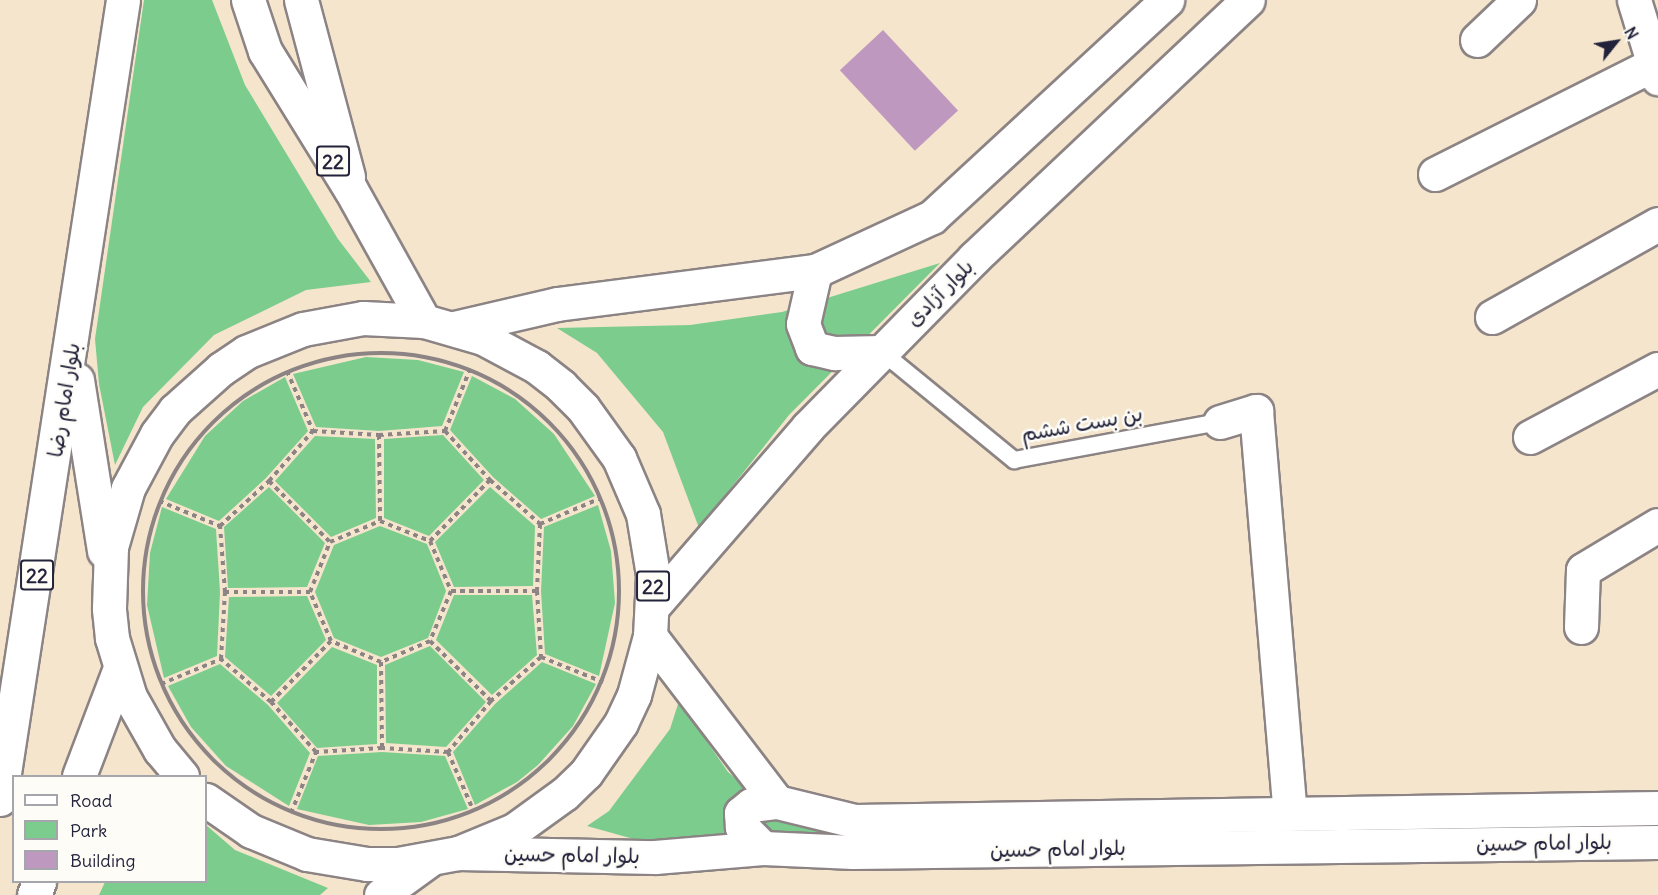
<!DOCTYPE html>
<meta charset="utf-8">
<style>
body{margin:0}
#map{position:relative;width:1658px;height:895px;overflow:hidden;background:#f5e5cc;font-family:Delius,"Playpen Sans Arabic",sans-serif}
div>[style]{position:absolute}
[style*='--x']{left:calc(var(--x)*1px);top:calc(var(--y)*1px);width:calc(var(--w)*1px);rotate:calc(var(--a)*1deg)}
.green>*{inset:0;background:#7ccc8d}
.building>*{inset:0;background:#bf98c0;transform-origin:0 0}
.path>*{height:4px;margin-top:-2px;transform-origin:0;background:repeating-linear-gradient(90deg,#8c8484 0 4.5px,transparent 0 9px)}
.path>.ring{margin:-2px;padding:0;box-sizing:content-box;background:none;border:4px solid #8c8484;border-radius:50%}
.roads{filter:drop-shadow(2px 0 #8c8484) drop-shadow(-2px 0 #8c8484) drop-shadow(0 2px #8c8484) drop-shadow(0 -2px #8c8484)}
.lane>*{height:16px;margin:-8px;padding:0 8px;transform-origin:8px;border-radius:8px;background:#fff}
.street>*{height:33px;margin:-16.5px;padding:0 16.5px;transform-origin:16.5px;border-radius:16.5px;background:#fff}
.secondary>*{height:33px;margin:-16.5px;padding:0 16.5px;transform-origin:16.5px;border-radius:16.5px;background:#fff}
.primary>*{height:33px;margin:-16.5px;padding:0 16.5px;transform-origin:16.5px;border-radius:16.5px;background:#fff}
.highway>*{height:33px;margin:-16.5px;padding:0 16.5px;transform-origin:16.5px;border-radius:16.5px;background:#fff}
span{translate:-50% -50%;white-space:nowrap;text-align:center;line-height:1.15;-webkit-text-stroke:5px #fdfcf7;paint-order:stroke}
.shield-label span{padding:2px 4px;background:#fdfcf7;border:2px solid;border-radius:4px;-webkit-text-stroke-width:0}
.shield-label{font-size:20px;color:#22223b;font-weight:700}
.street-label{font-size:21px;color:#22223b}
.legend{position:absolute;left:12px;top:775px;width:195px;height:108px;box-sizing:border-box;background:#fdfcf7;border:2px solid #a5a5ac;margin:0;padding:8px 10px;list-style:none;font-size:18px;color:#22223b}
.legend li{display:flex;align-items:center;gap:12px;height:30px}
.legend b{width:30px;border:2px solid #a5a5ac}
.north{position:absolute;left:1586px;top:12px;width:60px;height:60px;-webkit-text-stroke:4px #fdfcf7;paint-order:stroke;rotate:60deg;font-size:16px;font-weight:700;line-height:24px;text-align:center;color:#22223b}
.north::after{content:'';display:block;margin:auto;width:21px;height:27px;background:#22223b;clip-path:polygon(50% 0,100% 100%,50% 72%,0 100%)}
</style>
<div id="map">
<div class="green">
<div style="clip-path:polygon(144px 0,212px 0,245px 85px,338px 239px,371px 282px,306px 290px,214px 335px,143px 407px,115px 465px,99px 384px,95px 339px)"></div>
<div style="clip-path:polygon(940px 263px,789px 415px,699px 528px,663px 432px,597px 353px,557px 328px,690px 325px,782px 312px)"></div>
<div style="clip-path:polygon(366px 357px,418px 360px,464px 372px,442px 426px,379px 431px,316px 427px,293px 374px)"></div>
<div style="clip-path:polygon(472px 376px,515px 399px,554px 434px,595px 496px,541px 519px,493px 477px,450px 430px)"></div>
<div style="clip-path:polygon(285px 377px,308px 431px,266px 478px,219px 521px,166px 499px,205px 436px,243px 401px)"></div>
<div style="clip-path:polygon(443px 435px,484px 480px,429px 536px,384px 518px,384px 439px)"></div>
<div style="clip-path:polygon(315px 436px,375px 439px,376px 518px,331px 537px,275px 481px)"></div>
<div style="clip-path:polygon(269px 487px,325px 543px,307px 587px,228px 588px,224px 527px)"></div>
<div style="clip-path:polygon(490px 487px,535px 526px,533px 586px,454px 587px,435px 542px)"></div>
<div style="clip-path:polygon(598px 505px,611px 551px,615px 603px,599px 676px,545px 654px,541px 591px,544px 527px)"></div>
<div style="clip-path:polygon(162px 507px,216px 529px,220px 592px,217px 656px,164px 678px,147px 605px,150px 553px)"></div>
<div style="clip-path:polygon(380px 526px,427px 544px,446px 591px,428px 638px,381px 657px,334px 638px,315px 592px,334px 545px)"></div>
<div style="clip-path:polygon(454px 595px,532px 595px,537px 655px,492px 695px,436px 640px)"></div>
<div style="clip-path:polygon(307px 596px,326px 640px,271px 696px,225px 657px,229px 597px)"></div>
<div style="clip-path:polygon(430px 646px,486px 702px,446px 747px,386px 743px,385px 665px)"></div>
<div style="clip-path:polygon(332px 647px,377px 665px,377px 744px,317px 748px,277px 703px)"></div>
<div style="clip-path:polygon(542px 662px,596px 684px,573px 726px,538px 765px,517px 782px,475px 805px,453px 752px,495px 704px)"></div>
<div style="clip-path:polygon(220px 664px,268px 705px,310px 753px,289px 806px,226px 766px,191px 727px,168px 686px)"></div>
<div style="clip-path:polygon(679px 701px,728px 772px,772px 810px,846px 830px,837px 837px,655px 845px,587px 826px,609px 811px,670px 729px)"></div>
<div style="clip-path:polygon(382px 752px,445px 756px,468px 809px,421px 822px,369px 825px,297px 809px,318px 756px)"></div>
<div style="clip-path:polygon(206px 825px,235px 850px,328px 888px,320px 895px,99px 895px,105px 882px,206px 882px)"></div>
</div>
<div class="building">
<div style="left:883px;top:30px;width:110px;height:59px;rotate:47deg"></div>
</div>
<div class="path">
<div class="ring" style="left:143px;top:353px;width:472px;height:472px"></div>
<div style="--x:287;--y:371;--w:65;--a:66.6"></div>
<div style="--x:313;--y:431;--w:66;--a:3.5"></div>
<div style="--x:379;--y:435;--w:66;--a:-3.5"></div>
<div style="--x:445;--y:431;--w:67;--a:47.4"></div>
<div style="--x:490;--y:480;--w:67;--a:41.3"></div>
<div style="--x:540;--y:524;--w:67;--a:92.6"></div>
<div style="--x:537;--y:591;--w:66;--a:86.5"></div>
<div style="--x:541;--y:657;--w:67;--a:138.7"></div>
<div style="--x:491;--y:701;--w:67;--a:130.1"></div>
<div style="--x:448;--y:752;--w:66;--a:-176.5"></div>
<div style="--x:382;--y:748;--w:66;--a:176.5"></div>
<div style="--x:316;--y:752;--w:67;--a:-132"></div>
<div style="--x:271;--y:702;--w:66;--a:-139.3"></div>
<div style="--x:221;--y:659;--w:67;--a:-86.6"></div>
<div style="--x:225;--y:592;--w:66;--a:-94.3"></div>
<div style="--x:220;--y:526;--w:67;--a:-42.6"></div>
<div style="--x:269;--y:481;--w:67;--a:-48.7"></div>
<div style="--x:445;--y:431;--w:67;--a:-68"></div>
<div style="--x:379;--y:435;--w:86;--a:89.3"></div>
<div style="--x:269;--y:481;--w:86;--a:45"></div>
<div style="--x:159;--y:501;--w:66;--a:22.3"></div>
<div style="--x:380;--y:521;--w:54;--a:21.8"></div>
<div style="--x:430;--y:541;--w:54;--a:67.2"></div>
<div style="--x:451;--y:591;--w:54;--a:112.8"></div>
<div style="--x:430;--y:641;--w:53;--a:156.8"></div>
<div style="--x:381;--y:662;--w:54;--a:-157.2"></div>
<div style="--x:331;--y:641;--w:53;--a:-113.2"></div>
<div style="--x:310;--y:592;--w:54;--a:-68.2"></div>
<div style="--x:330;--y:542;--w:54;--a:-22.8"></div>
<div style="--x:540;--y:524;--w:66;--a:-23.1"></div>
<div style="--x:430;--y:541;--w:86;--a:-45.5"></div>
<div style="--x:451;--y:591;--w:86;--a:0"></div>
<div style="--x:225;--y:592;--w:85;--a:0"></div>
<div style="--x:430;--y:641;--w:86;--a:44.5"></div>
<div style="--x:541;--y:657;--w:67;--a:22"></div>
<div style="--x:381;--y:662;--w:86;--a:89.3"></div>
<div style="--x:161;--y:684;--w:65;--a:-22.6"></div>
<div style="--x:271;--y:702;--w:86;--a:-45.5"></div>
<div style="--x:448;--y:752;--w:65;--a:66.6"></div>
<div style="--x:291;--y:813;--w:66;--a:-67.7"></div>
</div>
<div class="roads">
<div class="lane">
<div style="--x:882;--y:352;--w:171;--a:39.3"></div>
<div style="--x:1014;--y:460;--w:209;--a:-10.5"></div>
</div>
<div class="street">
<div style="--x:301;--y:0;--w:183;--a:75.1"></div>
<div style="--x:1634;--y:0;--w:82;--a:72.9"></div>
<div style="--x:1477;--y:40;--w:58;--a:-43.6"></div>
<div style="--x:1435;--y:174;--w:245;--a:-26.7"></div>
<div style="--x:1492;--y:317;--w:190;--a:-29.3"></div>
<div style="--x:1220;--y:422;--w:38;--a:-17"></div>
<div style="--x:1256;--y:411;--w:404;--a:85.2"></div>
<div style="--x:1530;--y:437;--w:145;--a:-28"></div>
<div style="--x:1581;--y:627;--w:57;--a:-88"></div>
<div style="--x:1583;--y:570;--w:87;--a:-31"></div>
</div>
<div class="secondary">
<div style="--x:650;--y:636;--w:209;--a:52.6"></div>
<div style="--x:777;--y:802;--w:80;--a:13.7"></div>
<div style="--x:855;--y:821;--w:803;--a:-0.93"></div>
<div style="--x:763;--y:848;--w:30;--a:-135"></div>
<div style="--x:742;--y:827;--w:14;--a:-94"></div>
<div style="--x:741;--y:813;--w:13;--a:-39"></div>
<div style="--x:751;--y:805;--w:26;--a:-7"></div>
<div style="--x:458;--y:853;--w:197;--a:1.2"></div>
<div style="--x:655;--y:857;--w:108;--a:-4.8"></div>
<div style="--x:763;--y:848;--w:90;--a:2.5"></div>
<div style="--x:853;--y:852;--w:805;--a:-0.71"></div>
</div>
<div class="primary">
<div style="--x:815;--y:271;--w:54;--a:102.8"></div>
<div style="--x:803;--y:324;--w:26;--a:69"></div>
<div style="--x:812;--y:348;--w:23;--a:13"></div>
<div style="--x:834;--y:353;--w:48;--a:-1.2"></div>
<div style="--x:454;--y:328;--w:106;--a:-13.1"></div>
<div style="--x:557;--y:304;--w:260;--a:-7.3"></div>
<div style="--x:815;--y:271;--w:129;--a:-24.8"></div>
<div style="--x:932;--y:217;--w:320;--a:-42.7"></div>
<div style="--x:654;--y:605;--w:235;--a:-49.1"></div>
<div style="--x:808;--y:427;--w:237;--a:-45.5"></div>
<div style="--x:974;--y:258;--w:376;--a:-43.3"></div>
</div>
<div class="highway">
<div style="--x:248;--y:0;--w:54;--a:71.6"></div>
<div style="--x:265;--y:51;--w:163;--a:58.3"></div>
<div style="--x:351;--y:190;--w:150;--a:60.9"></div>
<div style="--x:77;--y:380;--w:173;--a:81"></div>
<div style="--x:79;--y:776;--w:116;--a:-69.2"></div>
<div style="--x:182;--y:776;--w:34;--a:-130"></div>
<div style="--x:160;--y:750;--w:61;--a:-119.5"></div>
<div style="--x:130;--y:697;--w:62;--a:-107"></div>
<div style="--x:112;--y:638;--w:30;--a:-96"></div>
<div style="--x:109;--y:608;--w:61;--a:-88.1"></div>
<div style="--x:111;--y:547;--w:61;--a:-73.9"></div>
<div style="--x:128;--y:488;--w:61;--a:-61.8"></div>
<div style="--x:157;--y:434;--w:30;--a:-53"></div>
<div style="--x:175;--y:410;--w:62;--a:-41.7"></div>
<div style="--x:221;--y:369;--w:30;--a:-34"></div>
<div style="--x:246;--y:352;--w:61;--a:-22"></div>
<div style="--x:303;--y:329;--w:61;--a:-10.4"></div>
<div style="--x:363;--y:318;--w:61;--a:2.8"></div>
<div style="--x:424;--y:321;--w:61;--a:16.1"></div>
<div style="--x:483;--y:338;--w:61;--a:28.2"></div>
<div style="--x:537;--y:367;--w:31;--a:38"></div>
<div style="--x:561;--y:386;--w:31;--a:45"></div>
<div style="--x:583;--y:408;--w:62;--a:54.2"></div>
<div style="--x:619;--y:458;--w:61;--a:66.8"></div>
<div style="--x:643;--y:514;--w:62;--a:80.7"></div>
<div style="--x:653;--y:575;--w:61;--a:92.8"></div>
<div style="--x:650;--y:636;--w:61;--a:105.2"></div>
<div style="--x:634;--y:695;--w:31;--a:115"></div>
<div style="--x:621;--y:723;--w:61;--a:125"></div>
<div style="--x:586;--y:773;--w:30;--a:136"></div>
<div style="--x:564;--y:794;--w:62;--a:144.2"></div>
<div style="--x:514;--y:830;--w:61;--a:157.7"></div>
<div style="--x:458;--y:853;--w:61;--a:169.6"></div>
<div style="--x:398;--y:864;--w:31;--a:180"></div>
<div style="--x:367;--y:864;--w:61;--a:-170.5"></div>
<div style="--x:307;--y:854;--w:61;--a:-157.7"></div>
<div style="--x:251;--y:831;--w:55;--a:-145.4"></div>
<div style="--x:0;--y:799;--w:808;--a:-81.25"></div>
<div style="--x:34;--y:895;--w:14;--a:-69"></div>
<div style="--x:381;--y:895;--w:58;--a:-35.9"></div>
</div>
</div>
<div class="shield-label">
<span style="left:333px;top:161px">22</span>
<span style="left:37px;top:575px">22</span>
<span style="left:653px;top:586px">22</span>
</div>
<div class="street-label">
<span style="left:940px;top:293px;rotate:-45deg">بلوار آزادی</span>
<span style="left:64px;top:400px;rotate:-81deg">بلوار امام رضا</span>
<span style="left:1082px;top:424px;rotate:-10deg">بن بست ششم</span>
<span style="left:1544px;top:843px;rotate:-1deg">بلوار امام حسین</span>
<span style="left:1058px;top:849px;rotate:-1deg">بلوار امام حسین</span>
<span style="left:572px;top:855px;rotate:1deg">بلوار امام حسین</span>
</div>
<ul class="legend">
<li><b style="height:8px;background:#fff"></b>Road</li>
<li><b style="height:16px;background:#7ccc8d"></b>Park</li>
<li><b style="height:16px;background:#bf98c0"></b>Building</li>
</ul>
<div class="north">N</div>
</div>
